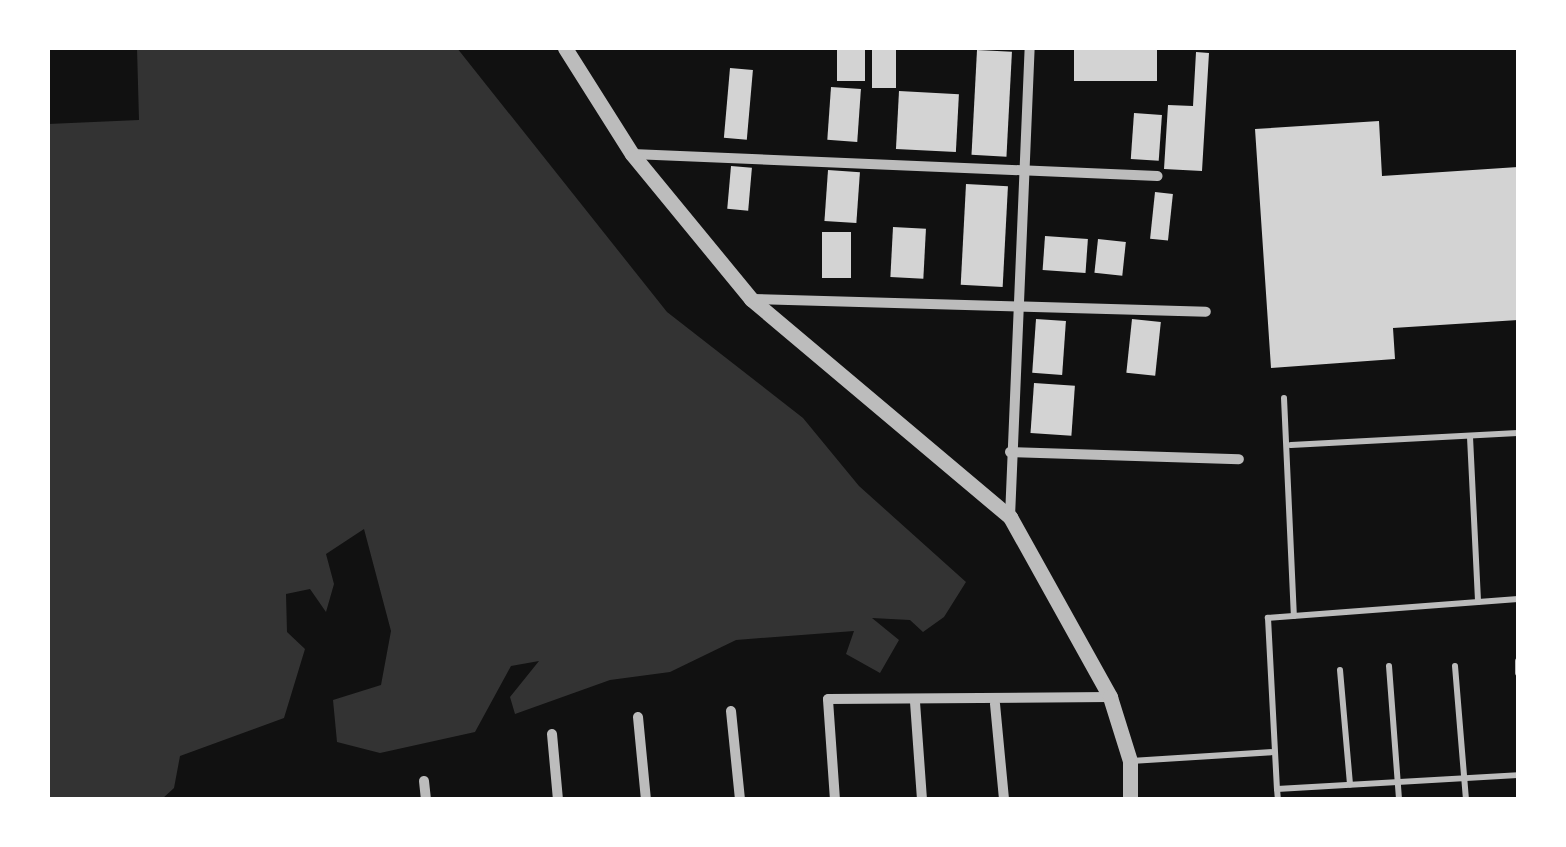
<!DOCTYPE html>
<style>
body{margin:0}
#map{position:relative;width:1566px;height:847px;overflow:hidden;background:#111;font-family:Quicksand,sans-serif}
div>[style]{position:absolute}
[style*='--x']{left:calc(var(--x)*1px);top:calc(var(--y)*1px);width:calc(var(--w)*1px);rotate:calc(var(--a)*1deg)}
.water>*{inset:0;background:#333}
.building>*{inset:0;background:#d3d3d3;transform-origin:0 0}
.service>*{height:6px;margin:-3px;padding:0 3px;transform-origin:3px;border-radius:3px;background:#bcbcbc}
.minor>*{height:10px;margin:-5px;padding:0 5px;transform-origin:5px;border-radius:5px;background:#bcbcbc}
.tertiary>*{height:15px;margin:-7.5px;padding:0 7.5px;transform-origin:7.5px;border-radius:7.5px;background:#bcbcbc}
span{translate:-50% -50%;white-space:nowrap;text-align:center;line-height:1.15;-webkit-text-stroke:8px #fff;paint-order:stroke}
.frame{position:absolute;inset:0;border:50px solid #fff;pointer-events:none}
</style>
<div id="map">
<div class="water">
<div style="clip-path:polygon(137px 48px,457px 48px,667px 312px,803px 418px,859px 486px,966px 582px,944px 617px,923px 632px,910px 620px,872px 618px,899px 640px,880px 673px,846px 654px,854px 631px,736px 640px,670px 672px,610px 680px,515px 714px,510px 697px,539px 661px,511px 666px,475px 732px,380px 753px,337px 742px,333px 700px,381px 685px,391px 631px,364px 529px,326px 554px,334px 584px,326px 612px,310px 589px,286px 594px,287px 632px,305px 649px,284px 718px,180px 756px,174px 788px,162px 799px,48px 799px,48px 124px,139px 120px)"></div>
</div>
<div class="building">
<div style="left:837px;top:48px;width:28px;height:33px"></div>
<div style="left:872px;top:48px;width:24px;height:40px"></div>
<div style="left:1074px;top:48px;width:83px;height:33px"></div>
<div style="left:977px;top:50px;width:35px;height:105px;rotate:3deg"></div>
<div style="clip-path:polygon(1196px 52px,1209px 53px,1202px 171px,1164px 169px,1168px 105px,1193px 106px)"></div>
<div style="left:730px;top:68px;width:23px;height:70px;rotate:5deg"></div>
<div style="left:831px;top:87px;width:30px;height:53px;rotate:4deg"></div>
<div style="left:899px;top:91px;width:60px;height:58px;rotate:3deg"></div>
<div style="left:1134px;top:113px;width:28px;height:46px;rotate:4deg"></div>
<div style="clip-path:polygon(1379px 121px,1382px 176px,1518px 167px,1518px 320px,1393px 328px,1395px 359px,1271px 368px,1255px 129px)"></div>
<div style="left:731px;top:166px;width:21px;height:43px;rotate:5deg"></div>
<div style="left:828px;top:170px;width:32px;height:51px;rotate:4deg"></div>
<div style="left:966px;top:184px;width:42px;height:101px;rotate:3deg"></div>
<div style="left:1155px;top:192px;width:18px;height:47px;rotate:6deg"></div>
<div style="left:893px;top:227px;width:33px;height:50px;rotate:3deg"></div>
<div style="left:822px;top:232px;width:29px;height:46px"></div>
<div style="left:1045px;top:236px;width:43px;height:34px;rotate:4deg"></div>
<div style="left:1098px;top:239px;width:28px;height:34px;rotate:6deg"></div>
<div style="left:1036px;top:319px;width:30px;height:54px;rotate:4deg"></div>
<div style="left:1132px;top:319px;width:29px;height:54px;rotate:6deg"></div>
<div style="left:1034px;top:383px;width:41px;height:50px;rotate:4deg"></div>
</div>
<div class="service">
<div style="--x:1284;--y:398;--w:218;--a:87.4"></div>
<div style="--x:1470;--y:437;--w:165;--a:87.2"></div>
<div style="--x:1291;--y:445;--w:227;--a:-3"></div>
<div style="--x:1518;--y:599;--w:251;--a:175.7"></div>
<div style="--x:1268;--y:618;--w:171;--a:87"></div>
<div style="--x:1277;--y:789;--w:241;--a:-3.3"></div>
<div style="--x:1518;--y:661;--w:12;--a:90"></div>
<div style="--x:1389;--y:666;--w:134;--a:85.7"></div>
<div style="--x:1455;--y:666;--w:134;--a:85.3"></div>
<div style="--x:1340;--y:670;--w:115;--a:85"></div>
<div style="--x:1131;--y:761;--w:143;--a:-3.6"></div>
<div style="--x:1277;--y:789;--w:11;--a:85"></div>
</div>
<div class="minor">
<div style="--x:632;--y:154;--w:526;--a:2.4"></div>
<div style="--x:752;--y:299;--w:454;--a:1.6"></div>
<div style="--x:1010;--y:452;--w:229;--a:1.8"></div>
<div style="--x:1010;--y:517;--w:469;--a:-87.6"></div>
<div style="--x:915;--y:702;--w:98;--a:85.9"></div>
<div style="--x:995;--y:704;--w:96;--a:84.6"></div>
<div style="--x:731;--y:711;--w:89;--a:84.2"></div>
<div style="--x:638;--y:717;--w:83;--a:84.5"></div>
<div style="--x:552;--y:734;--w:66;--a:84.8"></div>
<div style="--x:424;--y:781;--w:19;--a:84"></div>
<div style="--x:835;--y:800;--w:101;--a:-94"></div>
<div style="--x:828;--y:699;--w:282;--a:-0.4"></div>
</div>
<div class="tertiary">
<div style="--x:565;--y:48;--w:125;--a:57.7"></div>
<div style="--x:632;--y:154;--w:188;--a:50.6"></div>
<div style="--x:751;--y:299;--w:339;--a:40.1"></div>
<div style="--x:1010;--y:517;--w:206;--a:60.9"></div>
<div style="--x:1110;--y:697;--w:67;--a:72.6"></div>
<div style="--x:1130;--y:761;--w:39;--a:90"></div>
</div>
<div class="frame"></div>
</div>
